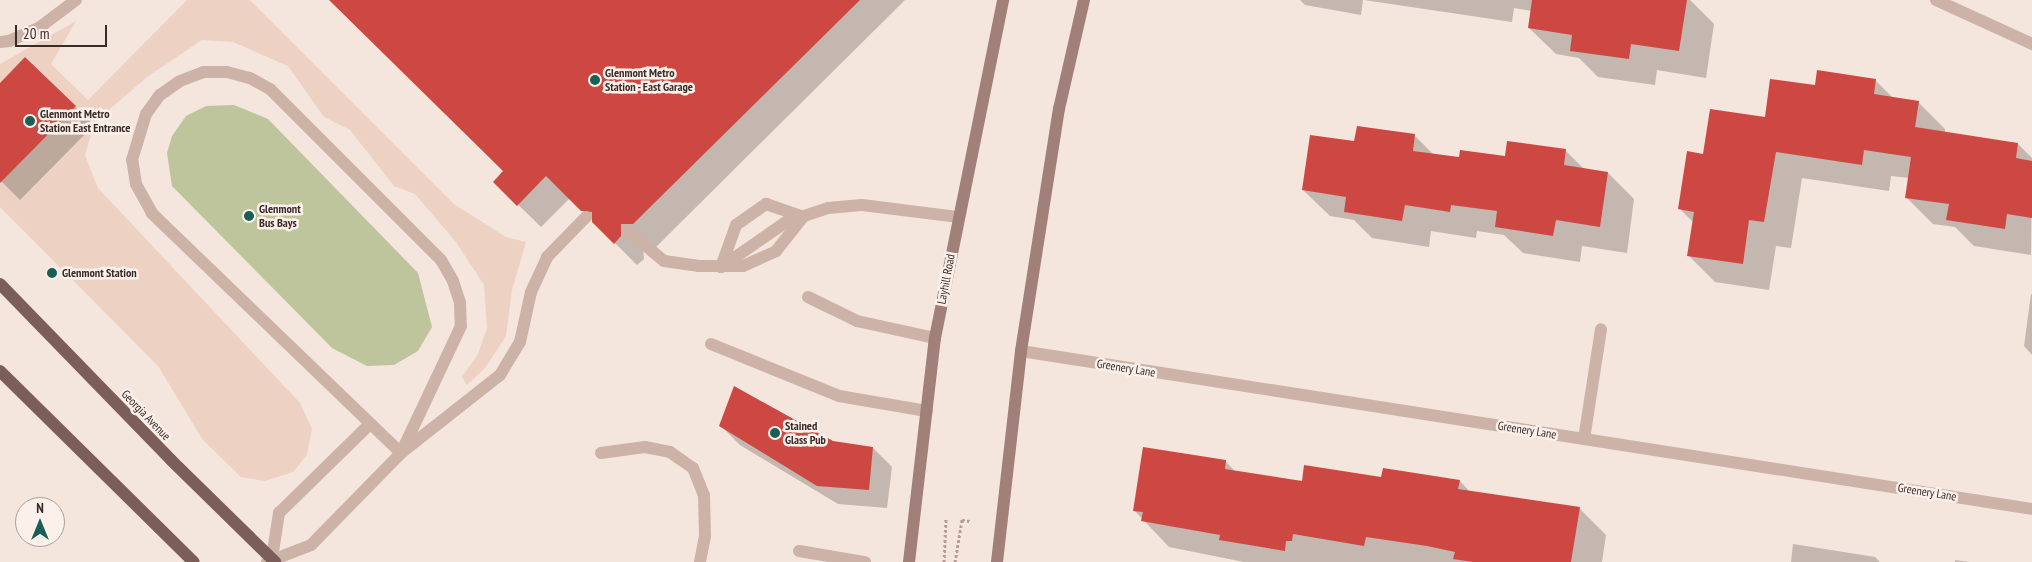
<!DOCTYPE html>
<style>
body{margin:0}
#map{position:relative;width:2032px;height:562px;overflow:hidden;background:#f4e5dd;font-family:"PT Sans Narrow",sans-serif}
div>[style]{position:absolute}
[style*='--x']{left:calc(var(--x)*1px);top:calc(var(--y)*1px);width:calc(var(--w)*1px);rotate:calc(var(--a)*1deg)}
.green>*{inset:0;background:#bec49c}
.plaza>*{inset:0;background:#edd2c3}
.shadow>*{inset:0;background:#0003}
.building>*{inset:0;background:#cd4842}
.path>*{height:3px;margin-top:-1.5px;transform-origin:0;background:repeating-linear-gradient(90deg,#b99b92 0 2.5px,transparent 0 5px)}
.service>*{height:12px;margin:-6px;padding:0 6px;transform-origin:6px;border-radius:6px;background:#cdb2a8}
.minor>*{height:12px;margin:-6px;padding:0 6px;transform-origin:6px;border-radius:6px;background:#cdb2a8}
.tertiary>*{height:12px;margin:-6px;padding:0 6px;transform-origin:6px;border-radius:6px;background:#cdb2a8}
.secondary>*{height:12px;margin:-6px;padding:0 6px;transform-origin:6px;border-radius:6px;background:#a18079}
.primary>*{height:12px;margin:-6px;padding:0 6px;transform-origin:6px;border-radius:6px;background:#7c5e59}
.dots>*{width:14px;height:14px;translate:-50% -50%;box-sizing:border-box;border:2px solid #fbf0ea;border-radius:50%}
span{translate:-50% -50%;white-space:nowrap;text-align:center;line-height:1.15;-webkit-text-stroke:5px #fbf0ea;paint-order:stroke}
.poi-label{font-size:12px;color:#392b28;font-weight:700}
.left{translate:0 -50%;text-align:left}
.street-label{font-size:12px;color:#392b28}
.north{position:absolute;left:15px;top:497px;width:50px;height:50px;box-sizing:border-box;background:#fbf0ea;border:1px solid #ada19c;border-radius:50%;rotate:0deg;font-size:14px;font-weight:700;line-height:20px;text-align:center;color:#392b28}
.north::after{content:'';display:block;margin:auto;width:18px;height:22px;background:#1b5e55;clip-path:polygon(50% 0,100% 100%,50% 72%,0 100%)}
.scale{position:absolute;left:15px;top:25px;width:92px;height:22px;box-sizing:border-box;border:2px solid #392b28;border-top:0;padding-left:6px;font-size:15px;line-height:18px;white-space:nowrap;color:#392b28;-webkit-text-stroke:4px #fbf0ea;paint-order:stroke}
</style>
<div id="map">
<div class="green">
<div style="clip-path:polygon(234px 105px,268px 119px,418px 273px,432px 327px,418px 351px,394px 365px,367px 366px,332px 348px,172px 186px,167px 153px,172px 136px,186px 116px,206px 106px)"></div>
</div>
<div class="plaza">
<div style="clip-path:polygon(187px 0,250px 0,454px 204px,506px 237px,526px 242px,512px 290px,506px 336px,485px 368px,467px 385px,462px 377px,478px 354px,487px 328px,484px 285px,456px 242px,415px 194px,394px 186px,350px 130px,324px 117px,288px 66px,233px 42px,202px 40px,147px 77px,95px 122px,85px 155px,98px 188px,300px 403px,312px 429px,307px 455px,293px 472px,265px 481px,241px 477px,203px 440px,158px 366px,0 207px,0 181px,75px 106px,26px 57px,0 83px,0 64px,76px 21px,51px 64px,88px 100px)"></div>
</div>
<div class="shadow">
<div style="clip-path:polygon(330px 0,905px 0,656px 247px,643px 247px,644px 259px,637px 265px,570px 198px,541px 227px,495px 182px,505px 171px)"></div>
<div style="clip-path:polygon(1300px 0,1363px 0,1361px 15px,1305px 5px)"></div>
<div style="clip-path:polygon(1364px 0,1690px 0,1714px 24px,1706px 78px,1657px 70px,1655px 85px,1598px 77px,1579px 58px,1556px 54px,1529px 28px,1532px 11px,1514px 8px,1512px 22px)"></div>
<div style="clip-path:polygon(25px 58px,94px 125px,20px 200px,0 180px,0 84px)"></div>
<div style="clip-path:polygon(1875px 80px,1894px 99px,1918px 102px,1945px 129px,1945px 133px,2018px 144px,2032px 158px,2031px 255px,1974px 246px,1955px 227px,1933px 224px,1906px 197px,1909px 178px,1891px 176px,1889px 191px,1802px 178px,1791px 248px,1776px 246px,1769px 290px,1715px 282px,1688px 255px,1693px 222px,1680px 209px,1704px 155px,1816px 87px)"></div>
<div style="clip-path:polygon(1414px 135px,1434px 155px,1460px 158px,1506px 157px,1565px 150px,1585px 170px,1608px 173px,1634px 199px,1627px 253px,1582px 246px,1580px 262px,1523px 253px,1504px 235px,1477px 231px,1476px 238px,1431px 231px,1429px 247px,1372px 238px,1354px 220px,1330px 216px,1303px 190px,1355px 143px)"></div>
<div style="clip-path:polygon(2031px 294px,2032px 294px,2032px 355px,2024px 346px)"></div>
<div style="clip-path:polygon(721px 426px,873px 448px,892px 467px,887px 508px,838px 504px,740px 445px)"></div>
<div style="clip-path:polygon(1225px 461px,1236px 472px,1303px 482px,1382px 478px,1460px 481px,1470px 492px,1579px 508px,1606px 535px,1602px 562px,1244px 562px,1169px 547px,1134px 510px)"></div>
<div style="clip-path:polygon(1793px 544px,1875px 557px,1880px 562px,1791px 562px)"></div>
<div style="clip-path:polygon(1955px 560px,1969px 562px,1955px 562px)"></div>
</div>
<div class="building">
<div style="clip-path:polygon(329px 0,860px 0,633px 224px,621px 224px,621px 236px,614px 244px,592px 222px,592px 212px,581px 211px,546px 176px,517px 206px,493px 182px,503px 171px)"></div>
<div style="clip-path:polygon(1532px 0,1687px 0,1679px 51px,1631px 44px,1629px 59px,1570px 51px,1572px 35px,1528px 28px)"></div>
<div style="clip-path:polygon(25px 57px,76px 106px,0 183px,0 83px)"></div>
<div style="clip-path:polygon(1817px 70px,1876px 79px,1874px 94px,1919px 101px,1915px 127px,2018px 143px,2016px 158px,2032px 161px,2032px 218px,2007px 214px,2005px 229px,1946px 220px,1949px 204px,1905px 198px,1911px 157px,1864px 150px,1862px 165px,1776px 152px,1764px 222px,1749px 220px,1743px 264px,1687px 256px,1694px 212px,1678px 209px,1687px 151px,1703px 154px,1710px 109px,1765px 117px,1770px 79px,1815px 85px)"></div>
<div style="clip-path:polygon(1357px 126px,1415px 134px,1413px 151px,1459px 157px,1460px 150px,1505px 156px,1507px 141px,1566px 149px,1564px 165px,1608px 172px,1600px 227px,1556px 220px,1553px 236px,1495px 227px,1497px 211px,1451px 205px,1450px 212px,1405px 205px,1402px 221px,1344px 212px,1346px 197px,1302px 190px,1310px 135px,1354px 141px)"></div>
<div style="clip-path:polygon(734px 386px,833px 441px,873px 447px,869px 490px,817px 486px,719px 426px)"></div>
<div style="clip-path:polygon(1143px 447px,1226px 460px,1225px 469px,1302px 481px,1304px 465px,1381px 477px,1383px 468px,1460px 480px,1458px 489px,1580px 507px,1571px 562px,1473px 562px,1453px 559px,1455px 552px,1427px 546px,1366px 537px,1364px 546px,1293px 534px,1292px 541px,1286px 541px,1285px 551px,1219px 540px,1220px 535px,1141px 521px,1143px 512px,1133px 511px)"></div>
</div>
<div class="path">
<div style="--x:944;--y:562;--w:44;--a:-87.4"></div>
<div style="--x:955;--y:562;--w:43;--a:-80.5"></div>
<div style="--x:962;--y:520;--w:8;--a:7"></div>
</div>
<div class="service">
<div style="--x:0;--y:42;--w:9;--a:-6"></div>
<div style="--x:9;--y:41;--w:34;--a:-24"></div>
<div style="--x:40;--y:27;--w:45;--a:-36.9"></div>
<div style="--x:203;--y:72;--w:24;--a:0"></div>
<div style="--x:227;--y:72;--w:24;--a:15"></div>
<div style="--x:250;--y:78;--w:23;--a:29"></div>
<div style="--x:270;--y:89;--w:242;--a:45"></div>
<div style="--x:441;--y:260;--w:24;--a:60"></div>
<div style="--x:453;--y:281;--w:23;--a:72"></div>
<div style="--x:460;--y:303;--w:23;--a:88"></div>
<div style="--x:461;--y:326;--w:140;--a:115.3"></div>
<div style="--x:401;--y:453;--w:346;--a:-136.1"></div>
<div style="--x:152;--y:213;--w:33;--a:-119"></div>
<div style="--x:136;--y:184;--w:24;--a:-99"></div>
<div style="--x:132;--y:160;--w:48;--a:-73.1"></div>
<div style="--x:146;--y:114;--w:24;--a:-54"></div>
<div style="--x:160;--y:95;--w:24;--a:-35"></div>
<div style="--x:180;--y:81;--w:25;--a:-21"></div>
<div style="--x:627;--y:230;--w:48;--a:40"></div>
<div style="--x:664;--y:261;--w:34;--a:8"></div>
<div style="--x:698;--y:266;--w:45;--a:0"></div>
<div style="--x:743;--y:266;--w:36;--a:-24"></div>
<div style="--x:776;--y:251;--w:43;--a:-51.5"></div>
<div style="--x:721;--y:267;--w:79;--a:-34.7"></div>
<div style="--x:786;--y:222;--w:44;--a:-18.4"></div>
<div style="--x:828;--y:208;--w:34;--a:-5"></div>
<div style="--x:862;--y:205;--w:98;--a:7.1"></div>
<div style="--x:721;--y:267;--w:45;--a:-70.3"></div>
<div style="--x:736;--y:225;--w:37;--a:-35"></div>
<div style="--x:766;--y:204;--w:39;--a:19"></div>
<div style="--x:808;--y:297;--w:55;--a:26.1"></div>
<div style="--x:857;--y:321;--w:80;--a:12.3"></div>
<div style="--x:711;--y:344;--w:138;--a:22.1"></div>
<div style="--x:839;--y:396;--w:89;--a:9.7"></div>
<div style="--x:1584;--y:439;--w:111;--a:-81.2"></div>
<div style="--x:601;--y:453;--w:44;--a:-7.8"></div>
<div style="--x:645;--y:447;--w:25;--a:11"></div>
<div style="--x:670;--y:452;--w:28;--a:35"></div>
<div style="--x:693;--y:468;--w:29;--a:68"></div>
<div style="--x:704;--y:495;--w:41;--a:88.6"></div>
<div style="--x:705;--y:536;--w:26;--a:101"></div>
<div style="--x:799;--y:551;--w:67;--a:9.5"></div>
<div style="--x:272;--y:558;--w:46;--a:-81.2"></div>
<div style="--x:279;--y:513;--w:127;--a:-44.4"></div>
<div style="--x:267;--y:562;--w:47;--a:-21.1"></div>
<div style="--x:311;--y:545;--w:129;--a:-45.6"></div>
<div style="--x:401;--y:453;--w:126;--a:-38.2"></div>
<div style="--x:500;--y:375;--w:39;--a:-59"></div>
<div style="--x:520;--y:342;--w:51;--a:-77.6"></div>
<div style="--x:531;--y:292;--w:38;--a:-65"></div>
<div style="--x:547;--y:257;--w:56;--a:-45.7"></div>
</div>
<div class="minor">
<div style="--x:1021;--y:351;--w:1023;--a:8.88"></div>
</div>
<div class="tertiary">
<div style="--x:1936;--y:0;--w:106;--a:24.6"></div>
</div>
<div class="secondary">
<div style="--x:909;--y:562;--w:226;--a:-83.4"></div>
<div style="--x:935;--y:338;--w:345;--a:-78.6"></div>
<div style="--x:997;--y:562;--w:212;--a:-83.5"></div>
<div style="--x:1021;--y:351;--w:245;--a:-81.1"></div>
<div style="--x:1059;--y:109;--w:112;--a:-77.1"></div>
</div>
<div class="primary">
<div style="--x:0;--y:284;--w:245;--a:45.8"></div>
<div style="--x:171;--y:460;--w:146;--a:44.4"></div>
<div style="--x:0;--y:371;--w:272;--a:44.6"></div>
</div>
<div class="dots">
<div style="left:595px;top:80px;background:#1b5e55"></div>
<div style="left:30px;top:121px;background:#1b5e55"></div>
<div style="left:249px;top:216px;background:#1b5e55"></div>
<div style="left:52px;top:273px;background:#1b5e55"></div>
<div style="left:775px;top:433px;background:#1b5e55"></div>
</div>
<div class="poi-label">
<span class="left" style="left:605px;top:80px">Glenmont Metro<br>Station - East Garage</span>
<span class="left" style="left:40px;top:121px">Glenmont Metro<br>Station East Entrance</span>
<span class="left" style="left:259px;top:216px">Glenmont<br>Bus Bays</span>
<span class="left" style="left:62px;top:273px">Glenmont Station</span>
<span class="left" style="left:785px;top:433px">Stained<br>Glass Pub</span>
</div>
<div class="street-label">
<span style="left:946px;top:279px;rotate:-79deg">Layhill Road</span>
<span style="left:1126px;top:368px;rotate:9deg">Greenery Lane</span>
<span style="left:146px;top:415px;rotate:46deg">Georgia Avenue</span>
<span style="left:1527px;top:430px;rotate:9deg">Greenery Lane</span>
<span style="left:1927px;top:492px;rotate:9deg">Greenery Lane</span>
</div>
<div class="north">N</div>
<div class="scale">20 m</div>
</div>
